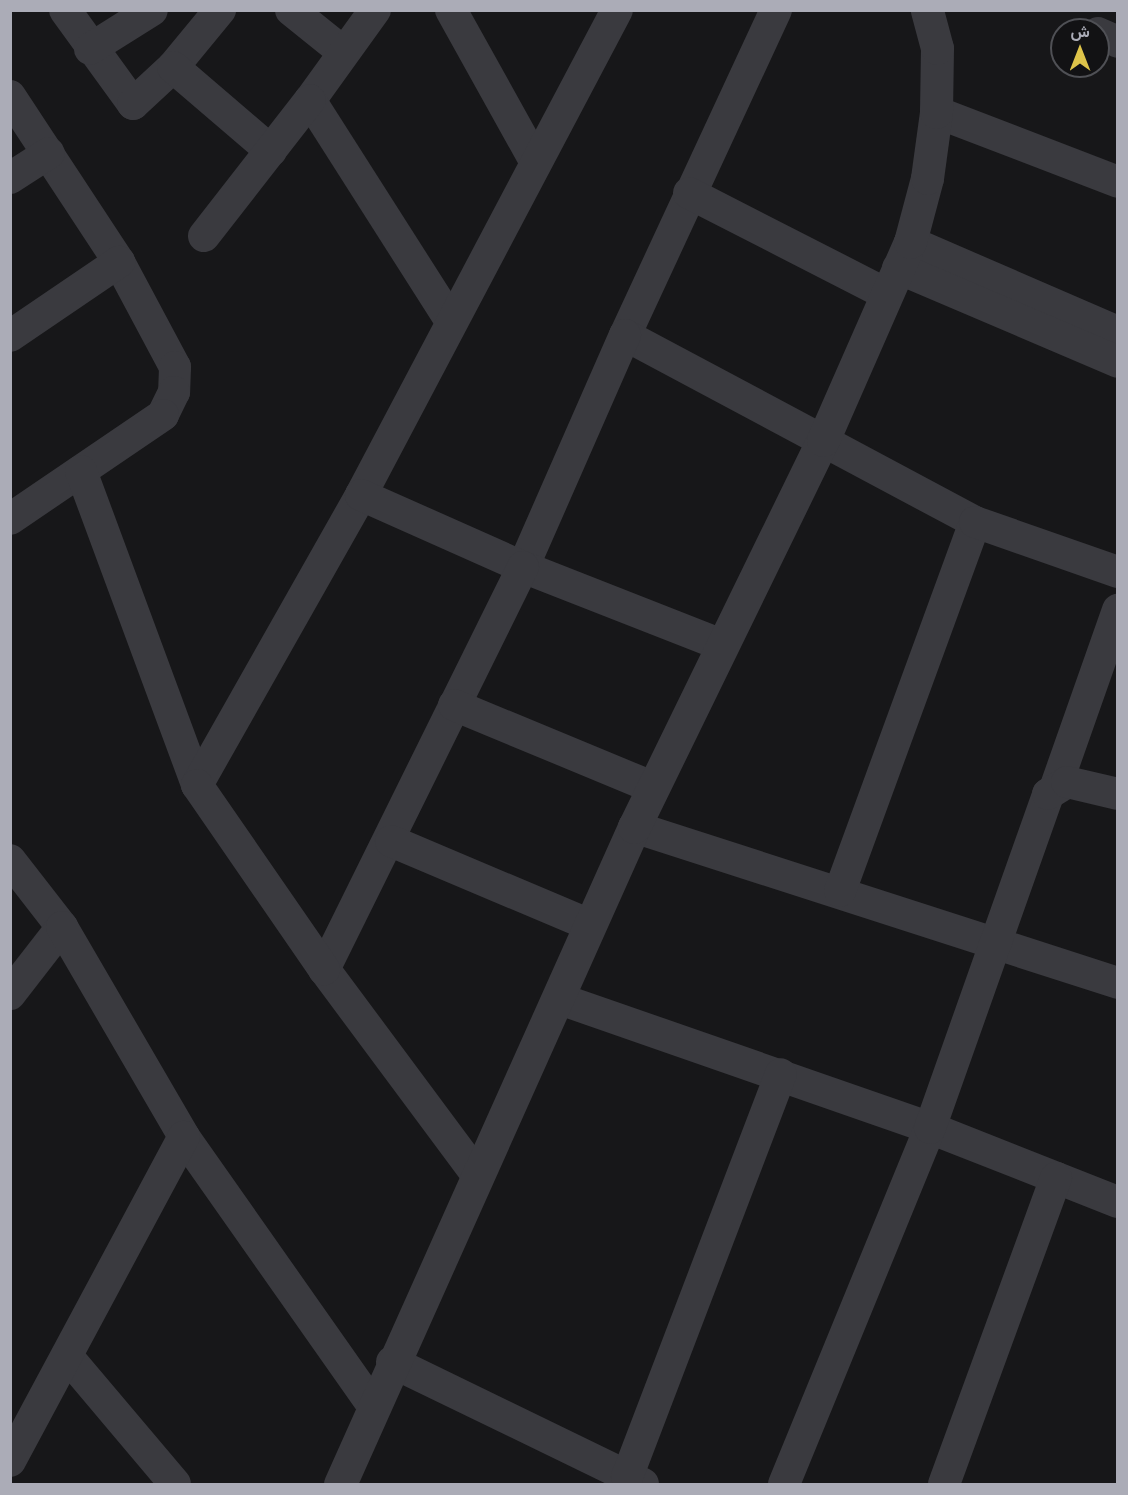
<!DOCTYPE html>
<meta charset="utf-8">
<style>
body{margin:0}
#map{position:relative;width:1128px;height:1495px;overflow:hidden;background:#171719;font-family:"Varela Round",Vazirmatn,sans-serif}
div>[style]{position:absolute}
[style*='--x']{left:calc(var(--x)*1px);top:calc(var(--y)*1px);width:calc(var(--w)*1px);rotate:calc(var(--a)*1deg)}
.minor>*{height:32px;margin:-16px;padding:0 16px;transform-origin:16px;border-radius:16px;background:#3a3a3f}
.tertiary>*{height:33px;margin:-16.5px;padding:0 16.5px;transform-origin:16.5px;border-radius:16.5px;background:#3a3a3f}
span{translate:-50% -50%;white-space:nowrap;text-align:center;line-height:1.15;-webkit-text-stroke:5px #121214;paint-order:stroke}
.frame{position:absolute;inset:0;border:12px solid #abacb7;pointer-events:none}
.north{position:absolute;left:1050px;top:18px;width:60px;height:60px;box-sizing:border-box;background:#121214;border:2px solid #4f5055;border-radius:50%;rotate:0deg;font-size:16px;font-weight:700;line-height:24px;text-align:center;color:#abacb7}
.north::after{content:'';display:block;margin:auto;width:21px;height:27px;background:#dec44a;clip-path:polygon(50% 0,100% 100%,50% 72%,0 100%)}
</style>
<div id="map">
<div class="minor">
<div style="--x:65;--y:10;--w:116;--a:54.1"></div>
<div style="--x:133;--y:104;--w:54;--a:-42.8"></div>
<div style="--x:173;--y:67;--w:74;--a:-50.5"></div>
<div style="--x:291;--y:10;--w:65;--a:38.8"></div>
<div style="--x:375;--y:10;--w:111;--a:125.8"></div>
<div style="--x:310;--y:100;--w:261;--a:57.5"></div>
<div style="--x:451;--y:10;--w:173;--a:60.9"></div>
<div style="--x:776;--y:10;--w:358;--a:114.9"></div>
<div style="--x:625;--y:335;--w:397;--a:28.1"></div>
<div style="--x:1098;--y:33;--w:22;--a:24"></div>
<div style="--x:90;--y:49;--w:73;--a:-32.2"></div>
<div style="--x:173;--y:67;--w:129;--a:40.6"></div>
<div style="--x:10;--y:96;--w:199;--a:56.7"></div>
<div style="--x:119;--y:262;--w:119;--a:61.9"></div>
<div style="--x:175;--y:367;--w:25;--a:92"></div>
<div style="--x:174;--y:392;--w:25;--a:116"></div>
<div style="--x:163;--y:415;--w:185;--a:145.8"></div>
<div style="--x:936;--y:112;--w:195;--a:21"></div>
<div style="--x:10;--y:178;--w:46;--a:-32.7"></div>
<div style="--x:689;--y:193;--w:221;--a:27.1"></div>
<div style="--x:204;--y:236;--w:172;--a:-52.1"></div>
<div style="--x:910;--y:242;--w:227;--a:23.4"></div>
<div style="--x:898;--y:268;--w:239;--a:23.1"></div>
<div style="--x:625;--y:335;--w:253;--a:113.7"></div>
<div style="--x:523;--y:567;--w:214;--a:21.4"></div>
<div style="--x:10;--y:336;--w:132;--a:-34.2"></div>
<div style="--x:81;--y:471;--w:335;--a:69.7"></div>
<div style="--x:197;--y:785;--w:333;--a:-60.5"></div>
<div style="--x:361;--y:495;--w:548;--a:-62.17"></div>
<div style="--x:361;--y:495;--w:177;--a:24"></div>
<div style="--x:523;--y:567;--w:449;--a:116.3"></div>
<div style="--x:324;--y:969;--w:257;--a:53.4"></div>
<div style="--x:454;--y:705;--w:214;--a:22.5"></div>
<div style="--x:197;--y:785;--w:224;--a:55.4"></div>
<div style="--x:1056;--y:786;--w:187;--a:-70.6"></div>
<div style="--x:634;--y:827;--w:509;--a:17.86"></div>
<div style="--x:391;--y:841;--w:216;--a:22.9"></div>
<div style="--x:10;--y:860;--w:85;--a:52.2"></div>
<div style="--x:62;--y:927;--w:85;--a:127.8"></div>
<div style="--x:840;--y:891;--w:393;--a:-69.9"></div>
<div style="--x:975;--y:522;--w:151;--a:19.3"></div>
<div style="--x:62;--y:927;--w:243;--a:59.8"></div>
<div style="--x:184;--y:1137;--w:329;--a:54.9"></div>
<div style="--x:560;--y:999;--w:392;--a:19.2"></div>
<div style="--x:930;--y:1128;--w:202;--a:21.5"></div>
<div style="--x:67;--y:1356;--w:167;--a:49.8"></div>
<div style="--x:392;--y:1362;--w:279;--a:25.9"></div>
<div style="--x:10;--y:1461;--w:368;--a:-61.8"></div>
<div style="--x:627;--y:1477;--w:431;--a:-69.1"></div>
<div style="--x:784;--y:1484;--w:385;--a:-67.7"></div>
<div style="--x:930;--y:1128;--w:354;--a:-70.5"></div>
<div style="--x:1048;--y:794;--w:22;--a:-32"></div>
<div style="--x:1067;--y:782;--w:52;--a:13.2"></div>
<div style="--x:944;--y:1484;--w:326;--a:-69.9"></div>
</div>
<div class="tertiary">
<div style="--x:340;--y:1484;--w:720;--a:-65.89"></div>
<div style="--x:634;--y:827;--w:431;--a:-64"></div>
<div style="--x:823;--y:440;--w:216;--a:-66.3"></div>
<div style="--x:910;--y:242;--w:66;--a:-75.1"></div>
<div style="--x:927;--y:178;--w:67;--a:-82.2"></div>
<div style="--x:936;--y:112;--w:64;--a:-89.1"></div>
<div style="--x:937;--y:48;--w:39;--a:-105"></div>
</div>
<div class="frame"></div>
<div class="north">ش</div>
</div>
